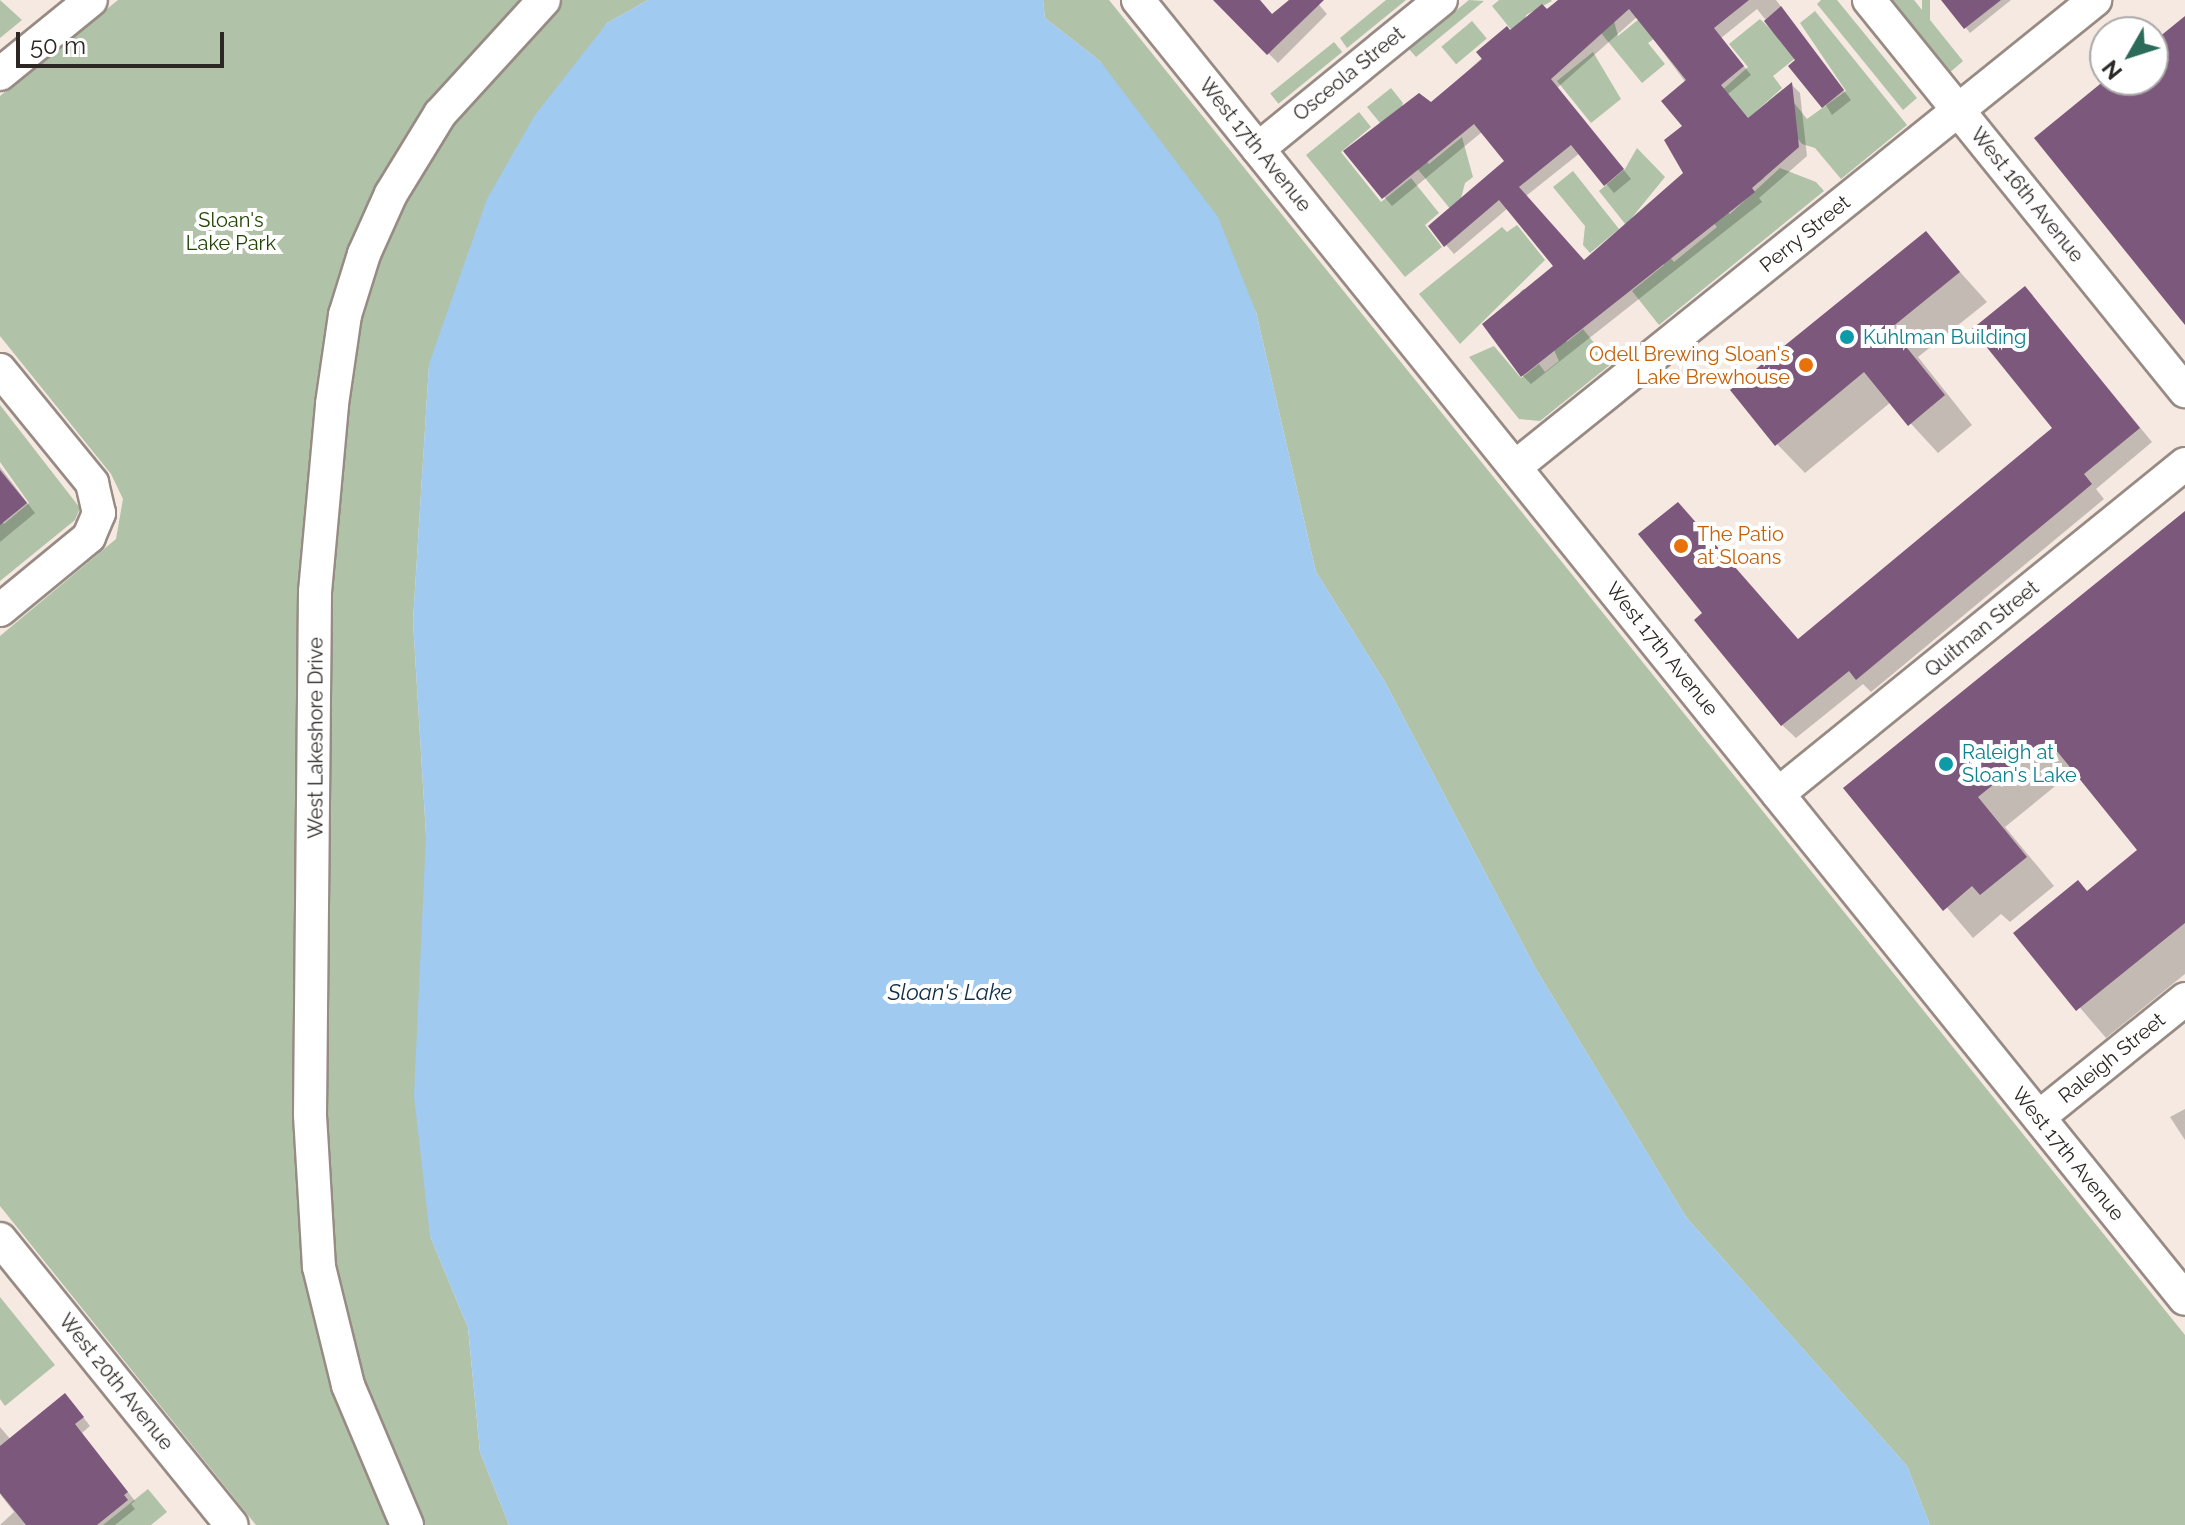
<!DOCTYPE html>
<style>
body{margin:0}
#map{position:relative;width:2185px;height:1525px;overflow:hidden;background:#f6e9e2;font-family:Raleway,sans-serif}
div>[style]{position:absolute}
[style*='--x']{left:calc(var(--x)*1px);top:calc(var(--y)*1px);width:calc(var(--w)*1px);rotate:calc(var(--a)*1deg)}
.green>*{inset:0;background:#b0c2a7;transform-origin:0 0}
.water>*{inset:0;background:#a1caf1}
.shadow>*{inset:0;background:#0003}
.building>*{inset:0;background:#7c587c}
.roads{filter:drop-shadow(2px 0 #978b84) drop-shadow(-2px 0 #978b84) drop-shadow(0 2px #978b84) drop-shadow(0 -2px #978b84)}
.minor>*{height:32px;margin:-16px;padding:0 16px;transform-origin:16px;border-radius:16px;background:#fff}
.dots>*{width:22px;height:22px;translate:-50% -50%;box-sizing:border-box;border:4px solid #fff;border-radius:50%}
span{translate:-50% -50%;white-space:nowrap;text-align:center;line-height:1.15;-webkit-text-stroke:8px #fff;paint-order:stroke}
.street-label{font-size:20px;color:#2c2724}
.park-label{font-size:20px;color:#204402}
.culture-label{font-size:20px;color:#0d838f}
.left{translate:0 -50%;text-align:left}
.food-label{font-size:20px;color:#c56008}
.right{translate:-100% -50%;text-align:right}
.water-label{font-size:22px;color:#0e2d47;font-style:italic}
.north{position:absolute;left:2089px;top:16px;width:80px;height:80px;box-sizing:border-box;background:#fff;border:2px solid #aba9a7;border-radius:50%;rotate:231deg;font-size:22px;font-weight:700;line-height:32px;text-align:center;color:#2c2724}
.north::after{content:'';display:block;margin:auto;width:28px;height:36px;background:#2b6b59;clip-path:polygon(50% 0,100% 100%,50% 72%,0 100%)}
.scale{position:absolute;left:16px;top:32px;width:208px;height:36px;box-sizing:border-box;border:4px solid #2c2724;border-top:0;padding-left:10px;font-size:24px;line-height:28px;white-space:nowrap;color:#2c2724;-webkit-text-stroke:6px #fff;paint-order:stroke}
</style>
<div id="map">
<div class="green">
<div style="clip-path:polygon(0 0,22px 20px,0 38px)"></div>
<div style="clip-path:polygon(118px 0,648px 0,607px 23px,429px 365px,413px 621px,426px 835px,430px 1236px,468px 1328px,480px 1452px,509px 1525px,256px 1525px,0 1206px,0 636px,116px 539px,123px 499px,111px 474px,0 336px,0 96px)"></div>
<div style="clip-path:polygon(1043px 0,1109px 0,2185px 1335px,2185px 1525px,1930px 1525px,1907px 1466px,1686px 1217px,1536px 969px,1385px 682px,1316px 572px,1256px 312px,1100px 61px,1045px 18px)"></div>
<div style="clip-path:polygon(1386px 0,1406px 0,1347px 48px,1340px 38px)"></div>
<div style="clip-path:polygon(1469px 0,1484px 1px,1416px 57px,1409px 49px)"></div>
<div style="clip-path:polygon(1499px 0,1551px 0,1552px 1px,1526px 15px,1522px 43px,1492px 6px)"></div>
<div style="clip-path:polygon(1574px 0,1614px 21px,1618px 36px,1644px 15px,1655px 38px,1648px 43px,1665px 64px,1642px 83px)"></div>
<div style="clip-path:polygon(1821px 0,1837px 0,1917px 98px,1903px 110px,1817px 4px)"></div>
<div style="clip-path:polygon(1889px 0,1914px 0,1963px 61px,1948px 74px)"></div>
<div style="left:1922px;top:0;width:8px;height:74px"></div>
<div style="clip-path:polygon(1815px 11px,1907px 125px,1841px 179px,1815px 148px,1802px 144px,1768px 101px,1783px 89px,1807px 119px,1846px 91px,1800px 23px)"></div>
<div style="clip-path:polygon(1760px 19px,1798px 56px,1773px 76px,1782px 88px,1730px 135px,1764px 178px,1759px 182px,1700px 110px,1748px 67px,1729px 44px)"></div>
<div style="left:1472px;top:21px;width:23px;height:40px;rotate:50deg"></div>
<div style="left:1334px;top:42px;width:13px;height:82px;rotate:51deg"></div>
<div style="clip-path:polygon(1593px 52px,1621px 99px,1591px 123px,1557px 81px)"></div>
<div style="clip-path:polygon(1391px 88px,1403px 103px,1396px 124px,1429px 164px,1462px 137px,1473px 177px,1465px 183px,1459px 206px,1465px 227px,1367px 107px)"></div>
<div style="clip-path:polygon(1359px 112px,1371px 127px,1341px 152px,1381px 202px,1411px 178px,1439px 213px,1425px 225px,1442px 247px,1405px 277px,1306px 155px)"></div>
<div style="clip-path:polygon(1637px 148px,1665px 177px,1626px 225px,1599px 191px,1625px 169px)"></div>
<div style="clip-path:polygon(1780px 168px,1816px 182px,1824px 191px,1659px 325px,1632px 291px,1664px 265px,1631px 223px,1638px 217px,1674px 262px,1717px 227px,1682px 184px,1730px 214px)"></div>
<div style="clip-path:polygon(1573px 171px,1619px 229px,1590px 253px,1583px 245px,1585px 226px,1553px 187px)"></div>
<div style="clip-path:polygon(1517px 225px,1545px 260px,1460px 344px,1419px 294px,1502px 227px,1507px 232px)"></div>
<div style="clip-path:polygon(1524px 289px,1567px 342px,1583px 329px,1611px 364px,1540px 421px,1519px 419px,1469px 357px,1494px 346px,1521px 378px,1539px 364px,1545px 372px,1559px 361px,1537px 313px,1520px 292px)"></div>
<div style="clip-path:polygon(0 405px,80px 508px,75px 520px,0 581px,0 520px,4px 524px,29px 503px,0 462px)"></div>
<div style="clip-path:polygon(0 1297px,55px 1365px,5px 1406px,0 1399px)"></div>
<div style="clip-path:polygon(148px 1489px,167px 1512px,151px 1525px,103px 1525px)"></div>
</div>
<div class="water">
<div style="clip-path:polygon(648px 0,1043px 0,1045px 18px,1100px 61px,1218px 217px,1256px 312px,1316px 572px,1385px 682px,1536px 969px,1686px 1217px,1907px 1466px,1930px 1525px,509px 1525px,480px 1452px,468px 1328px,430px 1236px,414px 1096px,426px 835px,413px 621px,429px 364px,487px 199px,535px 115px,607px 23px)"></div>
</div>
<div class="shadow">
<div style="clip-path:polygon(1216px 0,1259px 0,1273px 16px,1293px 0,1315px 0,1327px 14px,1278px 63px)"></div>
<div style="clip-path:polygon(evenodd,1561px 0,1776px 0,1851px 100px,1832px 115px,1798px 60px,1757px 9px,1721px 38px,1751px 75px,1728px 94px,1749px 120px,1792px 85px,1800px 93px,1807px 156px,1759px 198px,1762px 202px,1531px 384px,1522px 375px,1555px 266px,1508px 208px,1454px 254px,1446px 245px,1507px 161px,1482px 132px,1392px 206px,1346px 152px,1431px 105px,1510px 32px,1561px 0,1637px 17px,1686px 83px,1686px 174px,1584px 262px,1526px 196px,1580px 153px,1614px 193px,1631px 179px,1557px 88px,1637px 17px)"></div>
<div style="clip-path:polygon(1943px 0,2011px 0,1970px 33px)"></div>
<div style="clip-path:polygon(1926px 234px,1987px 302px,1918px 357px,1972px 425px,1938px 453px,1891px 402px,1805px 473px,1777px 444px)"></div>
<div style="clip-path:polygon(2038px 303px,2152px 442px,2096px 489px,2104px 499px,1871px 692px,1863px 684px,1796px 738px,1782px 725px,1799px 641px,2055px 428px)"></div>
<div style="clip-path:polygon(0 467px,35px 513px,0 542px)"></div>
<div style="clip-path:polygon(2185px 514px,2185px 974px,2106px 1038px,2016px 933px,2088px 893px,2140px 850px,2075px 770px,2005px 827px,2054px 886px,2010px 922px,2001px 914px,1973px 938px,1846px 789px)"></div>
<div style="clip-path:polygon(2185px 1109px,2185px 1140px,2170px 1117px)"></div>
<div style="clip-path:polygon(73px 1404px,90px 1426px,82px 1433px,135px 1501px,131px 1504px,135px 1509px,115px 1525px,0 1525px,14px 1512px,0 1494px,0 1427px,11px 1440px)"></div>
</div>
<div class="building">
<div style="clip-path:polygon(1213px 0,1260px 0,1272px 14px,1289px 0,1324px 0,1267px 55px)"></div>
<div style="clip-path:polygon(evenodd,1558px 0,1749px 0,1714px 28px,1744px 66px,1721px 85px,1748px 118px,1792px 82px,1799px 147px,1752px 188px,1755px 192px,1521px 377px,1482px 324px,1553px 266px,1499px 200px,1444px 247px,1428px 226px,1504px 161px,1474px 124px,1382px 199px,1343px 151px,1419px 93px,1431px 102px,1482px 59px,1476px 52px,1507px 26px,1510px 30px,1542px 4px,1547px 9px,1558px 0,1629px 9px,1686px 80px,1661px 101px,1682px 126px,1664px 140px,1683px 173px,1584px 260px,1519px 187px,1571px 145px,1604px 186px,1624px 169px,1551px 79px,1629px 9px)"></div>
<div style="clip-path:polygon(1941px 0,2001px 0,1964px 29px)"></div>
<div style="clip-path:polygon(1781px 6px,1844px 90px,1822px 108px,1788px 66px,1795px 60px,1764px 21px)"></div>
<div style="clip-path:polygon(2185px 16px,2185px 325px,2034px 138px,2105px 80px,2153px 80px,2153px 42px)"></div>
<div style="clip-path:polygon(1926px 231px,1960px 272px,1891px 328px,1945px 395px,1908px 426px,1864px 372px,1775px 446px,1730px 390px)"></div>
<div style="clip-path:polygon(2025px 286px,2140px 428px,2084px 474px,2092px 484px,2073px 500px,1856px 680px,1849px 671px,1781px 726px,1694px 620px,1702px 613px,1638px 534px,1678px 502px,1798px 639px,2052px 428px,1972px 329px)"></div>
<div style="clip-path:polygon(0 470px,27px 503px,0 525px)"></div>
<div style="clip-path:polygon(2185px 511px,2185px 923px,2076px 1011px,2013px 933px,2078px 880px,2087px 891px,2137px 850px,2048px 740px,1978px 797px,2027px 857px,1980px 895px,1972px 886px,1943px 911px,1843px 788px)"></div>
<div style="clip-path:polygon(65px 1393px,84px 1417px,75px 1424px,128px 1492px,124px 1495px,128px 1500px,97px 1525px,26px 1525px,0 1493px,0 1446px)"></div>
</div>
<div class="roads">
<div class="minor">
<div style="--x:1138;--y:0;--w:1668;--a:51.13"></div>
<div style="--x:1869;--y:0;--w:503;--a:51.06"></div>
<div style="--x:0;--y:74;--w:117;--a:-39.1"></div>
<div style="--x:1258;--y:149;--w:236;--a:-39.2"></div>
<div style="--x:0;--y:370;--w:146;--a:50.8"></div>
<div style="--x:92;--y:483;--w:31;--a:77"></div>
<div style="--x:99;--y:513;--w:26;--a:113"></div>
<div style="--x:89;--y:537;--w:115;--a:140.6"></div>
<div style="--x:1515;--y:467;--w:745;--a:-38.84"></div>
<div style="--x:1778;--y:794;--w:524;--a:-39.04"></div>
<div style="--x:2039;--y:1117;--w:188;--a:-38.9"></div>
<div style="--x:0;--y:1239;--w:368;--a:51"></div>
<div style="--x:407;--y:1525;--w:152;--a:-112.9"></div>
<div style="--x:348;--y:1385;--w:122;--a:-103.8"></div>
<div style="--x:319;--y:1267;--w:153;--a:-93.4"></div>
<div style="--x:310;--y:1114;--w:522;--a:-89.45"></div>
<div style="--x:315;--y:592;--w:189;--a:-84.8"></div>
<div style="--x:332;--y:404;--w:90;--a:-81.7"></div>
<div style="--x:345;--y:315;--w:64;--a:-72.7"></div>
<div style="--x:364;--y:254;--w:66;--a:-65.8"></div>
<div style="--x:391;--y:194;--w:94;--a:-58.5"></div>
<div style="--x:440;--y:114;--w:154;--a:-47.6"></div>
</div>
</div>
<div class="dots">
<div style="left:1847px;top:337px;background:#0f9aa8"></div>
<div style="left:1806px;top:365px;background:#e8710a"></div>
<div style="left:1681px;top:546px;background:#e8710a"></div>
<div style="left:1946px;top:764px;background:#0f9aa8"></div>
</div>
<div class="street-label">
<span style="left:1349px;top:74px;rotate:-39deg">Osceola Street</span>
<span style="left:1255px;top:145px;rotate:51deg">West 17th Avenue</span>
<span style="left:2027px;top:195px;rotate:51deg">West 16th Avenue</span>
<span style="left:1805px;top:234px;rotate:-39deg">Perry Street</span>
<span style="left:1982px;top:629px;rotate:-39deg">Quitman Street</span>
<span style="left:1662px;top:649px;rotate:51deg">West 17th Avenue</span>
<span style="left:316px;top:738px;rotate:-90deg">West Lakeshore Drive</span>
<span style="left:2112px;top:1058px;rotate:-39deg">Raleigh Street</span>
<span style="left:2068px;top:1154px;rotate:51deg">West 17th Avenue</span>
<span style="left:116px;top:1382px;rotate:51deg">West 20th Avenue</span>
</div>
<div class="park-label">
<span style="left:231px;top:232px">Sloan's<br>Lake Park</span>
</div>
<div class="culture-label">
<span class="left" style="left:1863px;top:337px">Kuhlman Building</span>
<span class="left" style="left:1962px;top:764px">Raleigh at<br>Sloan's Lake</span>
</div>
<div class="food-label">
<span class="right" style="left:1790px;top:366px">Odell Brewing Sloan's<br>Lake Brewhouse</span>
<span class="left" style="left:1697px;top:546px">The Patio<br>at Sloans</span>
</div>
<div class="water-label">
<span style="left:950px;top:993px">Sloan's Lake</span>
</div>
<div class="north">N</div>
<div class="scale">50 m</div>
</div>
